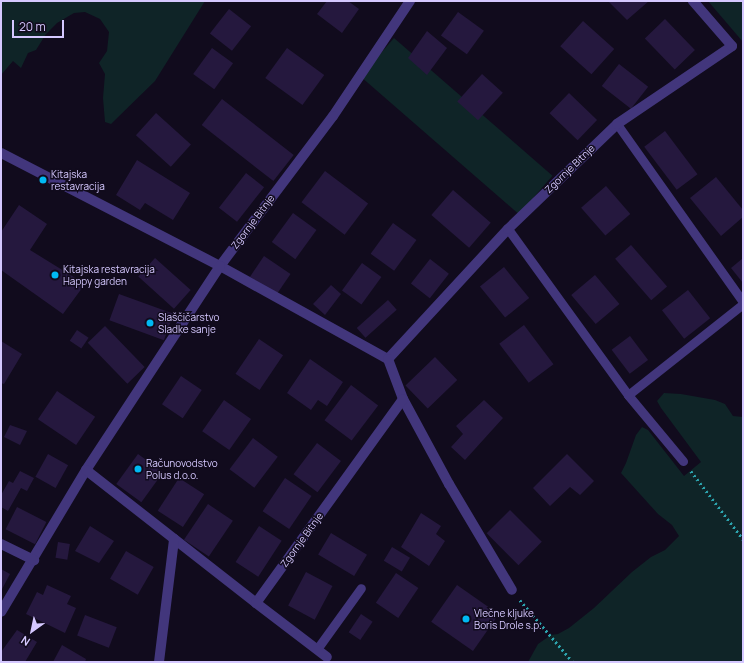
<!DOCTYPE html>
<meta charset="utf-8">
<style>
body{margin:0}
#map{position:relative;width:744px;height:663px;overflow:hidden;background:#110b1d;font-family:Manrope,sans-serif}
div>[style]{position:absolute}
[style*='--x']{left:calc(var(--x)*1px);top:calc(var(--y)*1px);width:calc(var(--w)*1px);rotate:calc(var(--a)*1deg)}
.green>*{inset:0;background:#0f2427;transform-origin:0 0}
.building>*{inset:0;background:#25183e;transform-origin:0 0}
.path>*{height:2.5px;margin-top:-1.25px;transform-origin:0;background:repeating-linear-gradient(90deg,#2ca4ae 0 2px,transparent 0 5px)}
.lane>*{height:9px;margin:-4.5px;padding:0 4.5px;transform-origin:4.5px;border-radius:4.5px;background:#42367c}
.street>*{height:10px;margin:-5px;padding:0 5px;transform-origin:5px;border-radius:5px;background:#42367c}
.dots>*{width:11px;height:11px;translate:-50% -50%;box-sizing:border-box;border:2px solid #110b1d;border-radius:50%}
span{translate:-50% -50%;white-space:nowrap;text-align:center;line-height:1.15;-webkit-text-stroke:3px #110b1d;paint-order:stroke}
.street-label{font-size:10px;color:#d5c8ff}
.poi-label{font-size:10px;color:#d5c8ff}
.left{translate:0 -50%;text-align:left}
.frame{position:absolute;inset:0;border:2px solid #d5c8ff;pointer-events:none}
.north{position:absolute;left:12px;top:611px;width:40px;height:40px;-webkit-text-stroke:3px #110b1d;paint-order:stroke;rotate:213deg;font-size:11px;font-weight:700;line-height:16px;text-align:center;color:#d5c8ff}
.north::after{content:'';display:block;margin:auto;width:14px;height:18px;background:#d5c8ff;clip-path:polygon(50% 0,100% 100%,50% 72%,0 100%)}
.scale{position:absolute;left:12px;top:20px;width:52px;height:18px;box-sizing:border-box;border:2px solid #d5c8ff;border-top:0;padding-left:5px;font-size:12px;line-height:14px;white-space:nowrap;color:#d5c8ff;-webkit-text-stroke:3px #110b1d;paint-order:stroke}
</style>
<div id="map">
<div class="green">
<div style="clip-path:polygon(1px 1px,205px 1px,155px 81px,111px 124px,105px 122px,103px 98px,105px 74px,99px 63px,107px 51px,109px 32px,100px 19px,85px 12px,74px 13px,57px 23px,46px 34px,36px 50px,28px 53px,21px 68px,13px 61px,1px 75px)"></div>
<div style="clip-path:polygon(708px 1px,743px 1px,743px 42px)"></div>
<div style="left:394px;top:38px;width:210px;height:51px;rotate:41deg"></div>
<div style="clip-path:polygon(664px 393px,681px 394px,715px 400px,725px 404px,733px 416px,743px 417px,743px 662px,528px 662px,538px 644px,551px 635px,558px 634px,569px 628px,594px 608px,632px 572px,651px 557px,665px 550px,679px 536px,672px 525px,658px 514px,621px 473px,626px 463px,636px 435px,642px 427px,648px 430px,684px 476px,701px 462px,661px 408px,657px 401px)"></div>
</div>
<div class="building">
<div style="clip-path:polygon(327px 1px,348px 1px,359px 9px,342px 33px,317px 14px)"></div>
<div style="clip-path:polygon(608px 1px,649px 1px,627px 20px)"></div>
<div style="left:229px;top:9px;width:28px;height:31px;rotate:38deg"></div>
<div style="left:458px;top:12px;width:32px;height:29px;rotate:36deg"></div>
<div style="left:665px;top:19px;width:43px;height:28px;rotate:46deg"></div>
<div style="left:583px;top:21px;width:42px;height:34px;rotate:42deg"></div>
<div style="clip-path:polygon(427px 31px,447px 48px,427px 75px,408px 58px)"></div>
<div style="left:212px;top:48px;width:26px;height:32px;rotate:36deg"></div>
<div style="left:287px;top:48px;width:46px;height:37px;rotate:36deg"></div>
<div style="left:619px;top:64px;width:37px;height:28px;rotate:38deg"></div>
<div style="left:482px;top:74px;width:28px;height:37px;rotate:42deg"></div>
<div style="left:569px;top:93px;width:39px;height:28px;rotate:44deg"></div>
<div style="left:222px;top:99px;width:91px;height:33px;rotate:38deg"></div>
<div style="left:156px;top:113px;width:47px;height:30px;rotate:42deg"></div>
<div style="left:665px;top:131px;width:54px;height:26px;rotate:53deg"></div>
<div style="clip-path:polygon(137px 160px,190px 193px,173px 220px,145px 203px,140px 210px,116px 195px)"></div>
<div style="left:325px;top:171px;width:54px;height:39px;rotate:37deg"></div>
<div style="left:246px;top:173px;width:23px;height:44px;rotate:38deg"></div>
<div style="clip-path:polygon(716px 177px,743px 210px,743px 217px,721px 236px,690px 198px)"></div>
<div style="left:606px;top:186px;width:37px;height:33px;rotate:49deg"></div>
<div style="left:453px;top:190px;width:50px;height:33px;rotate:41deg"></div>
<div style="clip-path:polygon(19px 205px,47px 224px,30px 250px,85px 284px,63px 314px,1px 270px,1px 232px)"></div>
<div style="left:293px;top:213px;width:29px;height:36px;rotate:36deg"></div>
<div style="left:393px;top:223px;width:29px;height:38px;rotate:36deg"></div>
<div style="left:631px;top:245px;width:55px;height:21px;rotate:49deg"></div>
<div style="left:264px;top:256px;width:32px;height:25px;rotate:34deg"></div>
<div style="left:155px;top:258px;width:48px;height:25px;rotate:42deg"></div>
<div style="clip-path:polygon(743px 258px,743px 283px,731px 268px)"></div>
<div style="left:430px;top:259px;width:24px;height:31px;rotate:38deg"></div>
<div style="left:362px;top:263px;width:24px;height:34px;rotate:36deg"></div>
<div style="left:504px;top:267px;width:40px;height:31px;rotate:51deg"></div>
<div style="left:595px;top:275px;width:38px;height:31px;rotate:50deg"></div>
<div style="clip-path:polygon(331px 285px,341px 294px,325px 315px,313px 304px)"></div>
<div style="left:688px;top:290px;width:36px;height:33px;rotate:52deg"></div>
<div style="left:119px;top:294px;width:58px;height:28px;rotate:20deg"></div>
<div style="left:388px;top:300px;width:13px;height:42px;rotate:48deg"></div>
<div style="left:524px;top:325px;width:49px;height:31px;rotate:53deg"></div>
<div style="left:105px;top:326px;width:57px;height:24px;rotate:46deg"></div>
<div style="left:77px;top:330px;width:14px;height:13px;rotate:34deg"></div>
<div style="left:630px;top:336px;width:30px;height:23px;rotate:53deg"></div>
<div style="left:259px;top:339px;width:29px;height:42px;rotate:34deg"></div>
<div style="clip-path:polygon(1px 341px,22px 354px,4px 384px,1px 383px)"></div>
<div style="left:435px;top:357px;width:32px;height:41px;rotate:46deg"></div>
<div style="clip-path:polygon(310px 359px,343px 382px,327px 406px,318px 400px,311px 410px,287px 393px)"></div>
<div style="left:181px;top:376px;width:25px;height:34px;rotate:34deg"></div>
<div style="left:351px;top:385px;width:34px;height:44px;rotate:37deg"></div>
<div style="left:57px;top:391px;width:46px;height:34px;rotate:34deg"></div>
<div style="left:224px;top:400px;width:33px;height:38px;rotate:35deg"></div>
<div style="clip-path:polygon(484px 400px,503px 418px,465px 460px,451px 447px,463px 434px,456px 426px)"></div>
<div style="clip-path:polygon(10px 425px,27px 431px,20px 445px,4px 437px)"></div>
<div style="left:253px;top:438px;width:31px;height:39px;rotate:37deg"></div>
<div style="left:317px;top:443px;width:30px;height:39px;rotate:37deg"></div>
<div style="left:48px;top:454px;width:23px;height:26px;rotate:29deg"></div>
<div style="left:138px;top:454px;width:31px;height:37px;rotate:36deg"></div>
<div style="clip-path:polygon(567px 454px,594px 481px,580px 495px,570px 487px,550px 506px,533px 488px)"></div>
<div style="clip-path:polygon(20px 471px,34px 478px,27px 491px,21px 488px,8px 511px,1px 507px,1px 495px,9px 481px,13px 483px)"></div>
<div style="left:179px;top:478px;width:30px;height:39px;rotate:33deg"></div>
<div style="left:285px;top:478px;width:32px;height:40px;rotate:34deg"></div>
<div style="left:208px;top:504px;width:30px;height:43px;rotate:34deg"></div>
<div style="left:17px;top:507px;width:33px;height:25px;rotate:27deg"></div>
<div style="left:510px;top:510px;width:45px;height:33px;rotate:45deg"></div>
<div style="clip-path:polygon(421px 513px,441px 526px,436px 534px,445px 541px,429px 566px,401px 547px)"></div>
<div style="clip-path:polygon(90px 526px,114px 541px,99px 563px,75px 551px)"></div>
<div style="left:259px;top:526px;width:27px;height:43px;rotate:33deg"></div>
<div style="left:331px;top:533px;width:42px;height:25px;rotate:31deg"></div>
<div style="left:58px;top:542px;width:12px;height:16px;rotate:9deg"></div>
<div style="left:392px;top:547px;width:21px;height:16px;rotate:31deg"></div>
<div style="left:126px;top:551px;width:32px;height:32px;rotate:30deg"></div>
<div style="clip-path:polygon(1px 569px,10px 574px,1px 591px)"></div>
<div style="left:306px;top:572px;width:30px;height:38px;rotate:28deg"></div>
<div style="left:396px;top:573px;width:27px;height:36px;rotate:34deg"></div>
<div style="clip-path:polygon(47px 585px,71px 596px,67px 604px,76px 608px,65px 633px,26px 614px,37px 592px,43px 595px)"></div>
<div style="left:457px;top:585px;width:51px;height:45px;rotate:35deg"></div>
<div style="left:361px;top:614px;width:14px;height:22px;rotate:34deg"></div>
<div style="left:85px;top:615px;width:34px;height:22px;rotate:21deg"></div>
<div style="clip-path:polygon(17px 630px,37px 642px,25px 662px,3px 662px,1px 661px,1px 652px)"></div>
<div style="clip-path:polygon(62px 645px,86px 659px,85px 662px,53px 662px)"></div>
</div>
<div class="path">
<div style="--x:691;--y:471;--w:86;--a:52.6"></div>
<div style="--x:520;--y:600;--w:82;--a:49.5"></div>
</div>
<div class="lane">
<div style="--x:617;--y:124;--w:218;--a:54.7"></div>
<div style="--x:508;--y:229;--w:205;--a:54.1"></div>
<div style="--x:628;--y:395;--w:86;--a:50.2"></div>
<div style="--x:628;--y:395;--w:147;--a:-38.4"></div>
<div style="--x:317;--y:649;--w:75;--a:-54.2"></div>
</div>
<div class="street">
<div style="--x:410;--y:1;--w:138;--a:123.8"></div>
<div style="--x:333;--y:116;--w:188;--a:127"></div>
<div style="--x:220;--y:266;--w:192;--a:29"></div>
<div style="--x:388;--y:359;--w:177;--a:-47.3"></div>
<div style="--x:508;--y:229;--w:151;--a:-43.9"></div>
<div style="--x:617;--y:124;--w:139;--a:-34.1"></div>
<div style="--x:732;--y:46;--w:60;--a:-130.9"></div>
<div style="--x:1;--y:153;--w:246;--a:27.3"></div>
<div style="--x:220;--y:266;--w:244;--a:123.3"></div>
<div style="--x:86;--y:470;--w:165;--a:120.9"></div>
<div style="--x:388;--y:359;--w:43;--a:69.4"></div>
<div style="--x:403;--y:399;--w:97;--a:61.6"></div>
<div style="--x:449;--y:484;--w:123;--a:59.3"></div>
<div style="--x:86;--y:470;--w:216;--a:38"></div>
<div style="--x:256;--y:603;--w:251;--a:-54.2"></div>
<div style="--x:1;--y:544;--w:37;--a:26"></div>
<div style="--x:256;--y:603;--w:89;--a:37.3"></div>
<div style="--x:159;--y:662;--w:124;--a:-83"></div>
</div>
<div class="dots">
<div style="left:43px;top:180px;background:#00b9f3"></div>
<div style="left:55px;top:275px;background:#00b9f3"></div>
<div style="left:150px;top:323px;background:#00b9f3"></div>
<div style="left:138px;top:469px;background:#00b9f3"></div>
<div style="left:466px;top:619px;background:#00b9f3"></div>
</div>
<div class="street-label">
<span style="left:570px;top:169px;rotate:-44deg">Zgornje Bitnje</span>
<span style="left:253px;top:222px;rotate:-53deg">Zgornje Bitnje</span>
<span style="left:302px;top:540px;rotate:-54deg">Zgornje Bitnje</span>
</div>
<div class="poi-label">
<span class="left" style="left:51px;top:180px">Kitajska<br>restavracija</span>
<span class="left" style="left:63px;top:275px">Kitajska restavracija<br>Happy garden</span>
<span class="left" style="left:158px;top:323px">Slaščičarstvo<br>Sladke sanje</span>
<span class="left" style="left:146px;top:469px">Računovodstvo<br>Polus d.o.o.</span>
<span class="left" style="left:474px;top:619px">Vlečne kljuke<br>Boris Drole s.p.</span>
</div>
<div class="frame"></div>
<div class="north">N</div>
<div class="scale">20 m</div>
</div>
